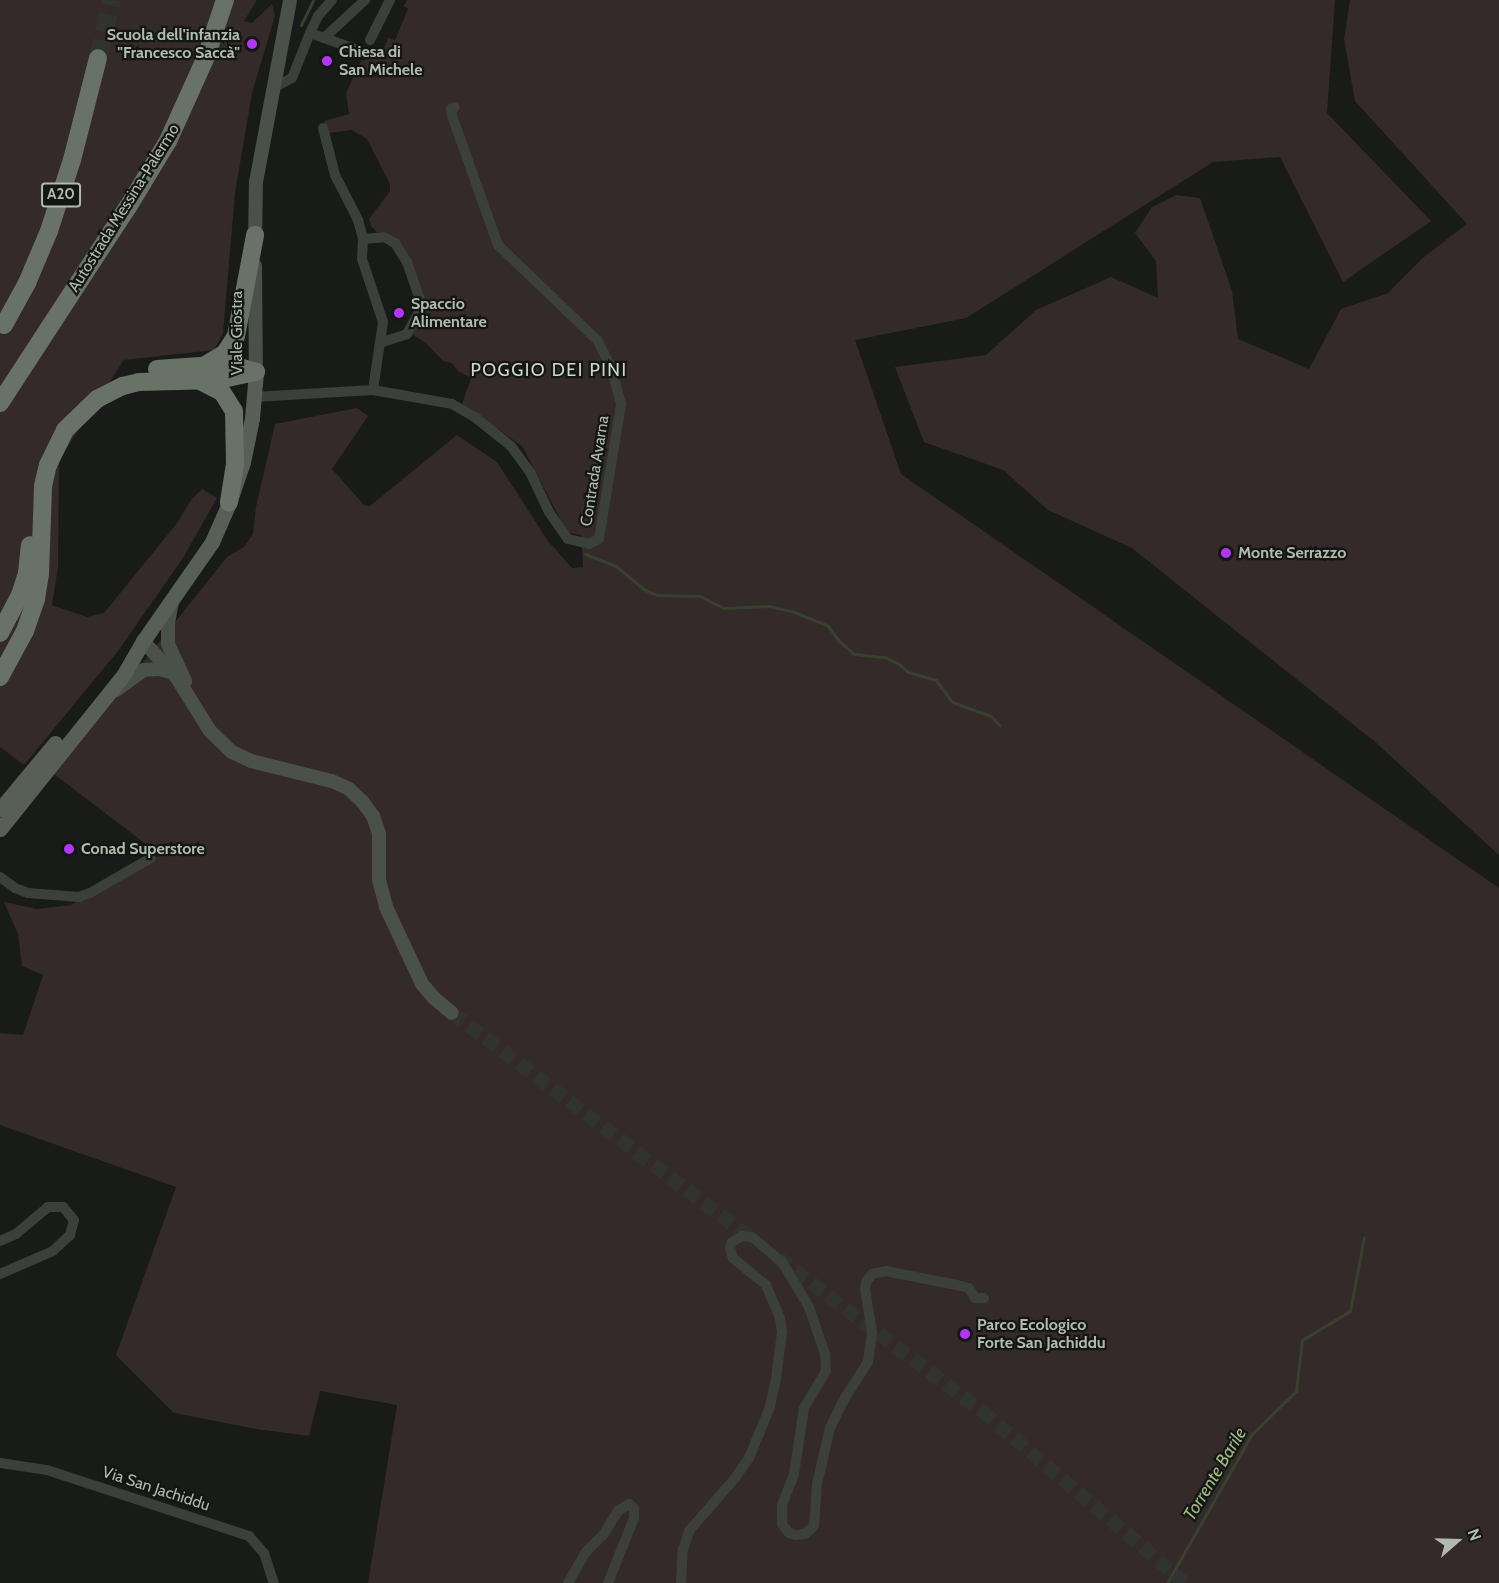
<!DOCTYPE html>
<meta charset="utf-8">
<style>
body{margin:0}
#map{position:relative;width:1499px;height:1583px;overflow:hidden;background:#191b19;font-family:Cabin,sans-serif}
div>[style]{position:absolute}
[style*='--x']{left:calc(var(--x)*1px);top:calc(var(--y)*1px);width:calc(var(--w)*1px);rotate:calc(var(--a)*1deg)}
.green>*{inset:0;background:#342a29}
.stream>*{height:3px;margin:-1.5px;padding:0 1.5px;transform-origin:1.5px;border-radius:1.5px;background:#38402e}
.secondary-tunnel>*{height:14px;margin-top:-7px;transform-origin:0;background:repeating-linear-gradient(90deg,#30332f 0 14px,transparent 0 21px)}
.highway-tunnel>*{height:18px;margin-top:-9px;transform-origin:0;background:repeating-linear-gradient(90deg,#30332f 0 18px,transparent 0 27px)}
.street>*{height:10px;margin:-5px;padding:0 5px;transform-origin:5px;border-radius:5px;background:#3b403a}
.secondary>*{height:14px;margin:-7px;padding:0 7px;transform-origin:7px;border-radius:7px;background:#4a5148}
.primary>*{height:15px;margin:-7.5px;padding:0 7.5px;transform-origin:7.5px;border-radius:7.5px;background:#586056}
.highway>*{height:18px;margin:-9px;padding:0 9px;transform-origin:9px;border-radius:9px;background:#697266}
.dots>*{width:16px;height:16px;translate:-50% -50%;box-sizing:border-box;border:3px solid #141614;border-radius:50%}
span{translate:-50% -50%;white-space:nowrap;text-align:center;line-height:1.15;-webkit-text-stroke:4.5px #141614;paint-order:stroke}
.shield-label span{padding:2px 4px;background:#141614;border:2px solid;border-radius:4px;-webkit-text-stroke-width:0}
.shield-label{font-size:15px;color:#b0bbab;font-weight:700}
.poi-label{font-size:16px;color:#b0bbab;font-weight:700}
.right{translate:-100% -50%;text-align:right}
.left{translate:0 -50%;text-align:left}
.street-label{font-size:16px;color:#b0bbab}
.neighbourhood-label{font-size:18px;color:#cfd7cc;letter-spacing:1.5px}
.water-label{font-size:18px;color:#9fb782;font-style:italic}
.north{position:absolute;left:1427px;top:1511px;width:60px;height:60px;-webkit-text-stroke:4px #141614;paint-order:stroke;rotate:70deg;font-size:16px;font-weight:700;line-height:24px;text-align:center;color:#b0bbab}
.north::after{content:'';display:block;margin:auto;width:21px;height:27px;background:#b0bbab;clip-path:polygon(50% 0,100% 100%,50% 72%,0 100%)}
</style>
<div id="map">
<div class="green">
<div style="clip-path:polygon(0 0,257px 0,244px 21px,252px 23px,272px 4px,275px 16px,252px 93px,235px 193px,223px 333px,214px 350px,124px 360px,59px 460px,58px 567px,52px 605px,87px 617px,104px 613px,178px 522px,191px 500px,202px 489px,217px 498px,183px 558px,118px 651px,24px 765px,0 747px)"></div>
<div style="clip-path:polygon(407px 0,1335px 0,1327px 113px,1431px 221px,1343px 282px,1280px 157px,1213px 162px,966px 318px,855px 340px,901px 474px,1499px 888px,1499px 1583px,368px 1583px,397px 1405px,320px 1391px,309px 1436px,256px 1429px,174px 1413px,116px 1355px,176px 1187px,0 1125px,0 1033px,23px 1035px,43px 975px,22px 966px,18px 934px,4px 902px,37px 909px,71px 905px,160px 855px,54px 774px,227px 557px,244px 547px,253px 534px,256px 507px,275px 424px,357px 408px,368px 416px,332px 469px,364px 505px,370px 506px,457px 435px,497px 462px,548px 541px,572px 568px,583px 567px,581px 535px,569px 533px,562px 522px,522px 446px,462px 404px,471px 378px,458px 371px,452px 363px,443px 361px,426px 343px,412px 334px,421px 313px,392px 237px,377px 232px,371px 226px,369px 219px,390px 191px,390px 184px,367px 139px,352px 130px,328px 133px,324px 121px,349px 114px,346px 93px,361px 61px,365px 60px,370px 48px,383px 51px,388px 38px,395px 40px,408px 9px,404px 6px)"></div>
<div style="clip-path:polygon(1350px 0,1499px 0,1499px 855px,1374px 741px,1132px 548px,1048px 510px,1003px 470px,924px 442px,895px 367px,986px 355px,1036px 310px,1111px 277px,1158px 298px,1156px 261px,1135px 233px,1152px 207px,1176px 195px,1200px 198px,1232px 291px,1238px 339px,1309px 369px,1341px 309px,1388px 293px,1424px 257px,1467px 224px,1355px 101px,1344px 39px)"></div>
</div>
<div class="stream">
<div style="--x:301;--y:25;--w:28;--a:-64"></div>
<div style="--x:585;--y:554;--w:33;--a:21"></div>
<div style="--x:616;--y:566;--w:35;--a:40"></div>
<div style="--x:643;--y:589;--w:15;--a:23"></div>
<div style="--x:657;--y:595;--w:43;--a:1.3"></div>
<div style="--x:700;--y:596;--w:27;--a:27"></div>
<div style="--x:724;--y:608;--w:45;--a:-2.5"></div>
<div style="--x:769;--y:606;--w:26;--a:13"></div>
<div style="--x:794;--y:612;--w:37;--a:22"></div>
<div style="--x:828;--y:626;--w:17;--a:54"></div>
<div style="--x:838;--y:640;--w:21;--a:41"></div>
<div style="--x:854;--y:654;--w:31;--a:6"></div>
<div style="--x:885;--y:657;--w:16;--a:27"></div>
<div style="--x:899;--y:664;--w:12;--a:42"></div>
<div style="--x:908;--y:672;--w:29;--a:16"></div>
<div style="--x:936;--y:680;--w:27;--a:54"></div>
<div style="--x:952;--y:702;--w:41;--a:19.7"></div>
<div style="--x:991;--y:716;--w:13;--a:48"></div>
<div style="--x:1167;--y:1583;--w:172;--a:-60.3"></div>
<div style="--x:1252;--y:1434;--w:62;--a:-44.3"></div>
<div style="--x:1296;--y:1391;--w:51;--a:-83.3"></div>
<div style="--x:1302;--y:1340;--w:56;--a:-31.1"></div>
<div style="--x:1350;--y:1311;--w:75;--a:-79.3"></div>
</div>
<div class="secondary-tunnel">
<div style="--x:452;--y:1013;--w:379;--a:37"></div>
<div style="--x:778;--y:1258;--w:255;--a:36.9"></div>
<div style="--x:982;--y:1411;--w:266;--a:40.3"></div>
</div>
<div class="highway-tunnel">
<div style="--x:98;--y:58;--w:60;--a:-76.4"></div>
</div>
<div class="street">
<div style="--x:310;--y:33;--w:19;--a:-65"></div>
<div style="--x:318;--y:16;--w:21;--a:-49"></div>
<div style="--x:324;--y:38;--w:56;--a:-42.8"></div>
<div style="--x:370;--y:40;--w:45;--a:-63.4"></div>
<div style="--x:273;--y:88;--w:21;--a:-28"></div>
<div style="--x:292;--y:78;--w:48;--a:-68.2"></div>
<div style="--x:310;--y:33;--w:51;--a:19.5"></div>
<div style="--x:323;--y:128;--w:49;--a:75.7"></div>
<div style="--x:335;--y:175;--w:51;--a:62.9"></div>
<div style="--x:358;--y:220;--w:20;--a:75"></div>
<div style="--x:363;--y:239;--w:20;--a:93"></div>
<div style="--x:362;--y:259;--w:66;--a:71.6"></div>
<div style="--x:383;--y:322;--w:69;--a:98.4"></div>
<div style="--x:363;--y:239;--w:21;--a:-5"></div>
<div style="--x:384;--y:237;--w:13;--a:29"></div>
<div style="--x:395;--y:243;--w:22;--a:58"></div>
<div style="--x:407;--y:262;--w:40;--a:71.1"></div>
<div style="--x:420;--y:300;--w:14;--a:98"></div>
<div style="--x:418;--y:314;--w:23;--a:119"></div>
<div style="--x:407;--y:334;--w:28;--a:162"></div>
<div style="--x:254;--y:397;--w:119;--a:-3.4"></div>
<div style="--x:373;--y:390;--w:80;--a:10"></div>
<div style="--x:452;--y:404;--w:28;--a:30"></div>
<div style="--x:476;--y:418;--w:45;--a:38.7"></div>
<div style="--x:511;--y:446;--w:34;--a:54"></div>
<div style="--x:531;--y:474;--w:42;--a:64.7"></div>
<div style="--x:549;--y:512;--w:33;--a:55"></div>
<div style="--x:568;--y:539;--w:22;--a:13"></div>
<div style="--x:589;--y:544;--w:11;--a:-27"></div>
<div style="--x:599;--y:539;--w:137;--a:-80.7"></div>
<div style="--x:621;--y:404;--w:38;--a:-105"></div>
<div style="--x:611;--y:367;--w:30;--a:-117"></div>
<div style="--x:597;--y:340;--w:137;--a:-136.2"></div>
<div style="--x:498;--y:245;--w:137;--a:-109.6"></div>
<div style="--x:452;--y:116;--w:7;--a:-98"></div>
<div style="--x:451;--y:109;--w:4;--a:-27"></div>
<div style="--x:0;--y:877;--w:19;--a:36"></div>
<div style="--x:15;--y:888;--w:14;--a:21"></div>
<div style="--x:28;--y:893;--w:51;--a:4.5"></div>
<div style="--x:79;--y:897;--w:12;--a:-20"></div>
<div style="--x:90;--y:893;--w:70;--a:-29.8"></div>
<div style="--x:0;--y:1241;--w:17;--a:-24"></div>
<div style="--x:16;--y:1234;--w:42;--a:-40.2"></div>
<div style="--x:48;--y:1207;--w:15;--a:0"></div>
<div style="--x:63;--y:1207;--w:17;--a:50"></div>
<div style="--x:74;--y:1220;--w:16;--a:105"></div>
<div style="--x:70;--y:1235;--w:23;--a:137"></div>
<div style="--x:53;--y:1251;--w:58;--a:156.5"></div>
<div style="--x:0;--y:1463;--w:48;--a:8.5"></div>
<div style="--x:47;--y:1470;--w:213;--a:18.1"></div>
<div style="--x:249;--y:1536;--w:23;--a:49"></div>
<div style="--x:264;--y:1553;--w:32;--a:72"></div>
<div style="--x:568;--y:1583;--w:36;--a:-60"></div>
<div style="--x:586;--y:1552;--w:24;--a:-45"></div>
<div style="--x:603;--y:1535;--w:28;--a:-58"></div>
<div style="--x:618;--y:1511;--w:13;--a:-32"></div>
<div style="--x:629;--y:1504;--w:6;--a:39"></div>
<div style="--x:634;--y:1508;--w:10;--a:90"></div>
<div style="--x:634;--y:1518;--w:70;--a:111.8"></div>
<div style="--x:681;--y:1583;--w:33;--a:-87"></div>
<div style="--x:683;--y:1550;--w:20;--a:-72"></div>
<div style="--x:689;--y:1531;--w:70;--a:-49"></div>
<div style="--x:735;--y:1478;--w:24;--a:-55"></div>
<div style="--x:749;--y:1458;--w:55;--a:-67.6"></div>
<div style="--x:770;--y:1407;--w:29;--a:-78"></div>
<div style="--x:776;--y:1379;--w:47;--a:-82.7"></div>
<div style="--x:782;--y:1332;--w:14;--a:-98"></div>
<div style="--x:780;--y:1318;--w:36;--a:-113"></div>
<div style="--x:766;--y:1285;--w:43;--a:-140.7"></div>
<div style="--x:733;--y:1258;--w:10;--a:-107"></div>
<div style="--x:730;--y:1248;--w:6;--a:-72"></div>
<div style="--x:732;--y:1242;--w:12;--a:-31"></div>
<div style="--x:742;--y:1236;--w:10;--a:6"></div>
<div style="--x:752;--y:1237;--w:39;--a:40"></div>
<div style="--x:782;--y:1262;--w:52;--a:59"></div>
<div style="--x:809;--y:1307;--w:50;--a:71.2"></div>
<div style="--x:825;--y:1354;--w:17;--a:87"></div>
<div style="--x:826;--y:1371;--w:43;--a:120.7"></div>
<div style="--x:804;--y:1408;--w:67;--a:98.6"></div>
<div style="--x:794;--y:1474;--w:33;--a:111"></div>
<div style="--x:782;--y:1505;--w:19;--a:90"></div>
<div style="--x:782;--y:1524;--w:11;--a:52"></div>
<div style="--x:789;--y:1533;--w:7;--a:16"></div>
<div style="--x:796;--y:1535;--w:9;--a:-6"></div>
<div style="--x:805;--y:1534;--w:12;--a:-42"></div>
<div style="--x:814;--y:1526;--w:42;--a:-85.9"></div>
<div style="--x:817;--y:1484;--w:57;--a:-76.9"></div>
<div style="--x:830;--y:1428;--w:30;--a:-64"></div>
<div style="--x:843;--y:1401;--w:46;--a:-57.3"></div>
<div style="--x:868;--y:1362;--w:30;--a:-82"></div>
<div style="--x:872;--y:1332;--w:44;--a:-99.2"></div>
<div style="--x:865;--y:1289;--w:7;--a:-82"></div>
<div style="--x:866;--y:1282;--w:10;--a:-53"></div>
<div style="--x:872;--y:1274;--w:14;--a:-12"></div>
<div style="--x:886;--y:1271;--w:72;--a:11.2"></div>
<div style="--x:957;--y:1285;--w:12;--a:14"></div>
<div style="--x:969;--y:1288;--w:12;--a:59"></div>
<div style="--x:975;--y:1298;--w:9;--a:0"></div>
</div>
<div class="secondary">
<div style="--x:255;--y:244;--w:62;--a:-89.1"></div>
<div style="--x:256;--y:182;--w:185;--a:-79.4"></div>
<div style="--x:255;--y:266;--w:106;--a:89.5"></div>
<div style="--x:172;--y:601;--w:22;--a:100"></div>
<div style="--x:168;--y:623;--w:21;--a:90"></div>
<div style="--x:168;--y:644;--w:41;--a:65.3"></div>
<div style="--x:143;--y:641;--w:50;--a:47.4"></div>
<div style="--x:177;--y:678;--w:62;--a:58.1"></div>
<div style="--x:210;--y:731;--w:30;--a:44"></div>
<div style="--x:232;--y:752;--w:21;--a:25"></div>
<div style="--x:251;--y:761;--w:83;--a:13.9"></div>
<div style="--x:332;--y:781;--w:19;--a:25"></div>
<div style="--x:349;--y:789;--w:18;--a:43"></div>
<div style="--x:362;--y:801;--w:19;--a:54"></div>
<div style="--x:373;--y:816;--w:18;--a:71"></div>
<div style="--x:379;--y:833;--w:47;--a:90"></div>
<div style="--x:379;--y:880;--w:28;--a:75"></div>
<div style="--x:386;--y:907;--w:85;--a:64.9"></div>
<div style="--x:422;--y:984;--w:18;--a:49"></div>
<div style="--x:434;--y:998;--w:23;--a:40"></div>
<div style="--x:116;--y:690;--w:34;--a:-36"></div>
<div style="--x:144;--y:670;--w:16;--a:-4"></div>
<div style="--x:160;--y:669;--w:10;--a:17"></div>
</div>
<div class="primary">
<div style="--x:0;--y:809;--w:86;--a:-50.2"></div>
<div style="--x:0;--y:829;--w:198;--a:-51.3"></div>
<div style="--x:124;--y:674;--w:38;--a:-60"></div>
<div style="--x:143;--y:641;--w:121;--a:-55.1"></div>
<div style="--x:212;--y:542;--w:43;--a:-66.4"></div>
<div style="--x:229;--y:503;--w:43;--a:-71.1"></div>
<div style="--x:243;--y:462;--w:45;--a:-78.4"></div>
<div style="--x:252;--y:418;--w:46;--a:-85"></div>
</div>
<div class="highway">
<div style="--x:4;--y:325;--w:48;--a:-61.3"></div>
<div style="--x:27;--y:283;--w:56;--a:-67.1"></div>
<div style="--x:49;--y:231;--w:75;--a:-72.1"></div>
<div style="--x:72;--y:160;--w:105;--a:-75.7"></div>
<div style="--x:207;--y:364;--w:21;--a:-31"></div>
<div style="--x:225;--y:353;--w:20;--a:-57"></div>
<div style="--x:236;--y:336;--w:103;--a:-79.3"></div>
<div style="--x:157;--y:369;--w:72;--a:-4"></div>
<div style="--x:229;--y:364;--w:26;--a:16"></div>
<div style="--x:202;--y:382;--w:22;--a:27"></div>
<div style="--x:222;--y:392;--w:22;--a:58"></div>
<div style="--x:234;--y:411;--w:53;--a:88.9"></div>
<div style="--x:235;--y:464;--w:39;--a:99"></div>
<div style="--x:0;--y:403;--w:234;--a:-56.9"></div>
<div style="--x:128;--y:207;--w:77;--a:-58.8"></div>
<div style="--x:168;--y:141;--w:92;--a:-65.7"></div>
<div style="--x:206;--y:57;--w:60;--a:-71.6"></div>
<div style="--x:0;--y:633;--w:43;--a:-62.2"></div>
<div style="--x:20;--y:595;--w:23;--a:-72"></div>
<div style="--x:27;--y:573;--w:28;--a:-84"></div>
<div style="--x:0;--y:677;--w:52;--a:-61.5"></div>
<div style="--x:25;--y:631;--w:34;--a:-71"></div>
<div style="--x:36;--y:599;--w:25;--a:-81"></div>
<div style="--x:40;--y:574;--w:88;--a:-88"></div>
<div style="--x:43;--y:486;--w:22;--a:-77"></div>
<div style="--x:48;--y:465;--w:39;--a:-64"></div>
<div style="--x:65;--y:430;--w:45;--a:-44.1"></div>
<div style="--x:97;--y:399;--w:29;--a:-27"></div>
<div style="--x:123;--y:386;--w:16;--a:-14"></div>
<div style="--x:139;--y:382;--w:79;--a:-1.5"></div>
<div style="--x:218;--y:380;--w:39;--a:-12"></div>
</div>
<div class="dots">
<div style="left:252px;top:44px;background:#b335f7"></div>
<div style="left:327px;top:61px;background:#b335f7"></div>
<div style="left:399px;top:313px;background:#b335f7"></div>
<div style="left:1226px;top:553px;background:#b335f7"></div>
<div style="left:69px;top:849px;background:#b335f7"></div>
<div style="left:965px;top:1334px;background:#b335f7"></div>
</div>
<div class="shield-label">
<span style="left:61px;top:195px">A20</span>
</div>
<div class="poi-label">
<span class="right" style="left:240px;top:44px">Scuola dell'infanzia<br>"Francesco Saccà"</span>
<span class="left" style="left:339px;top:61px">Chiesa di<br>San Michele</span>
<span class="left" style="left:411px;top:313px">Spaccio<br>Alimentare</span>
<span class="left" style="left:1238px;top:553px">Monte Serrazzo</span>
<span class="left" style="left:81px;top:849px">Conad Superstore</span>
<span class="left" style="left:977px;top:1334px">Parco Ecologico<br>Forte San Jachiddu</span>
</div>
<div class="street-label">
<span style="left:124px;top:208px;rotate:-58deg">Autostrada Messina-Palermo</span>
<span style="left:237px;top:333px;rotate:-90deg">Viale Giostra</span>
<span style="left:595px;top:471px;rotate:-81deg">Contrada Avarna</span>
<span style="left:156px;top:1489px;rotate:18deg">Via San Jachiddu</span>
</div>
<div class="neighbourhood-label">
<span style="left:549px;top:370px">POGGIO DEI PINI</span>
</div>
<div class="water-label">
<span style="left:1215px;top:1474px;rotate:-59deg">Torrente Barile</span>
</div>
<div class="north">N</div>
</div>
